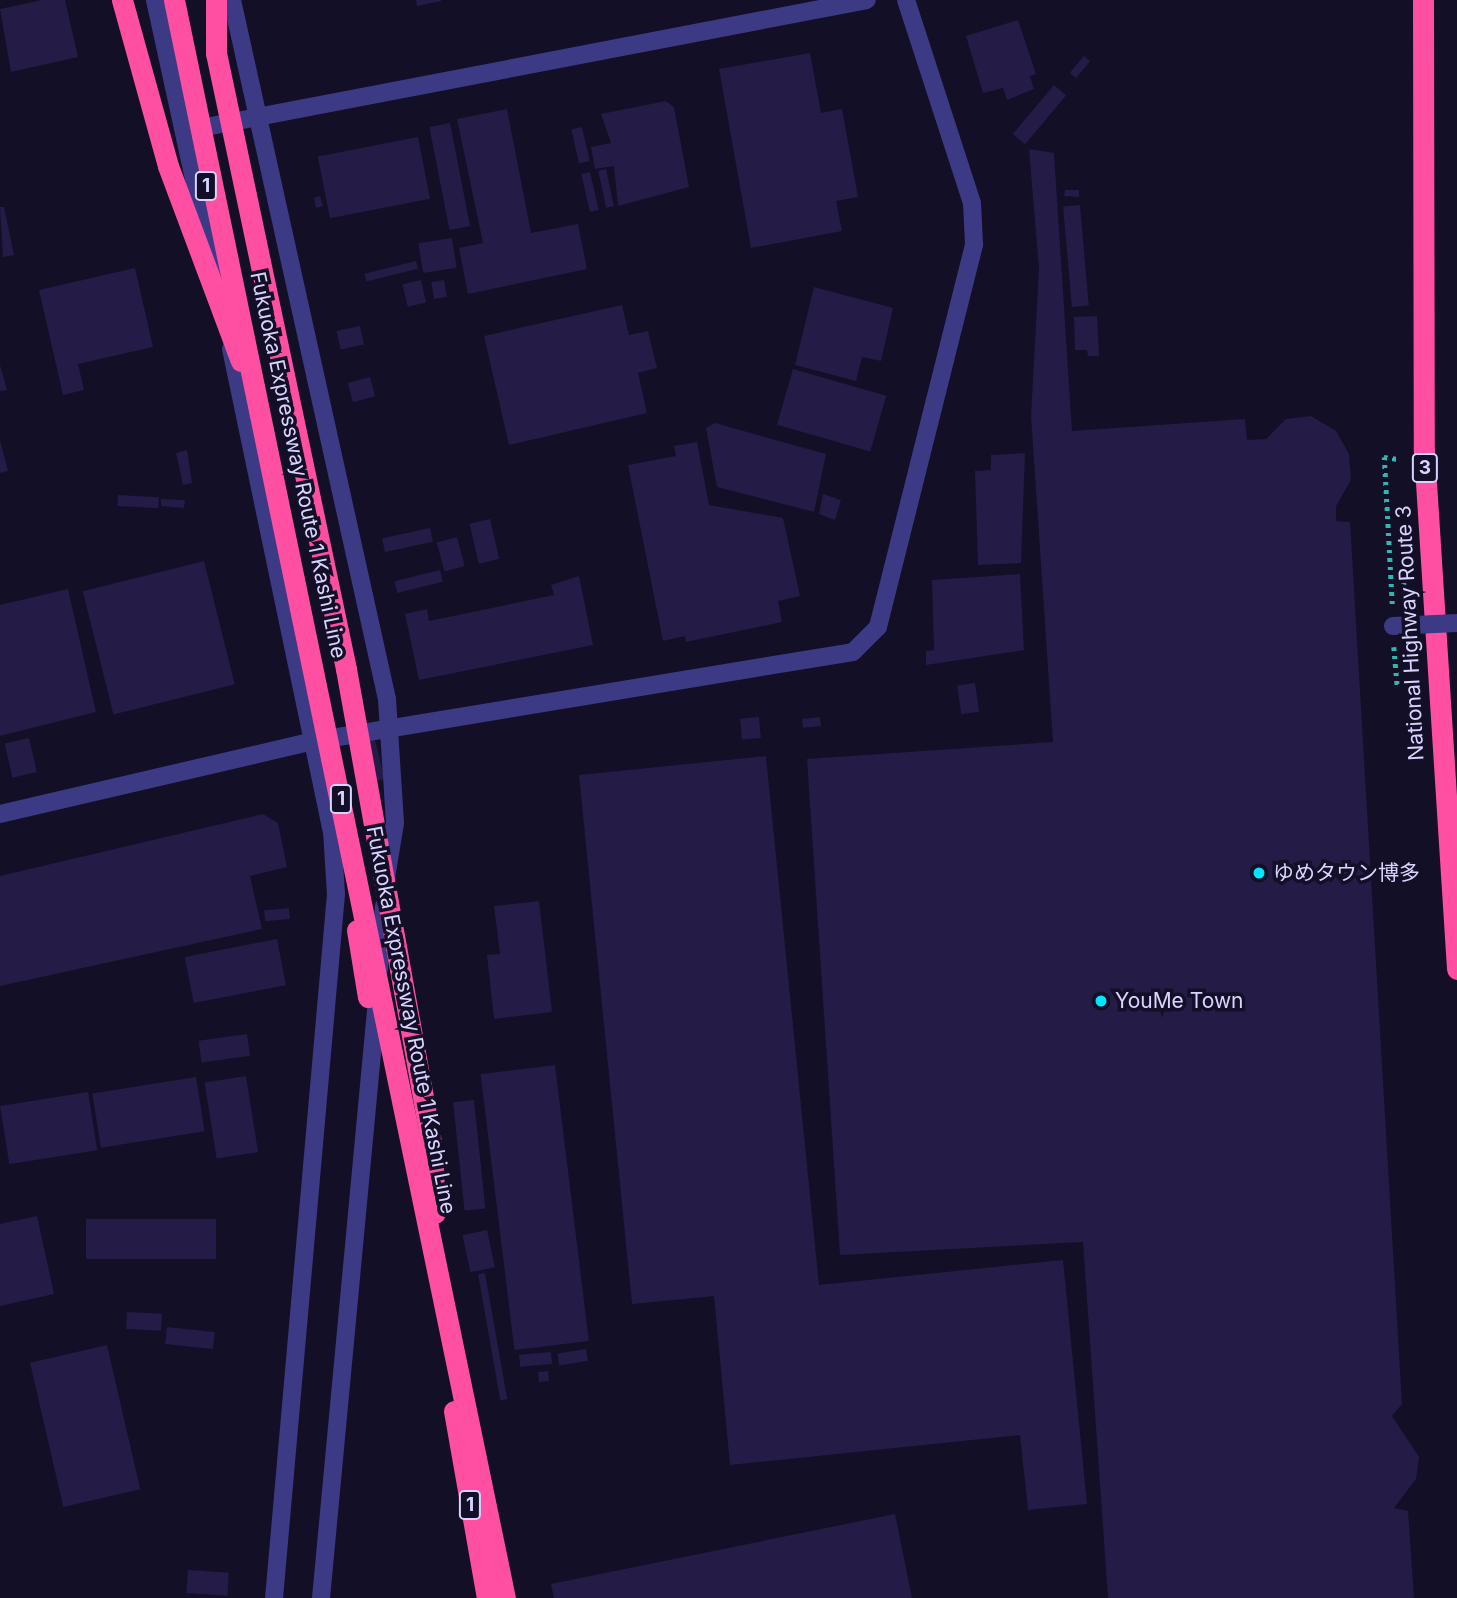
<!DOCTYPE html>
<meta charset="utf-8">
<style>
body{margin:0}
#map{position:relative;width:1457px;height:1598px;overflow:hidden;background:#130f26;font-family:Inter,"Noto Sans JP",sans-serif}
div>[style]{position:absolute}
[style*='--x']{left:calc(var(--x)*1px);top:calc(var(--y)*1px);width:calc(var(--w)*1px);rotate:calc(var(--a)*1deg)}
.building>*{inset:0;background:#241b47;transform-origin:0 0}
.path>*{height:4.5px;margin-top:-2.25px;transform-origin:0;background:repeating-linear-gradient(90deg,#2fb8b0 0 3.5px,transparent 0 8.5px)}
.minor>*{height:18px;margin:-9px;padding:0 9px;transform-origin:9px;border-radius:9px;background:#3d3a85}
.highway>*{height:21px;margin:-10.5px;padding:0 10.5px;transform-origin:10.5px;border-radius:10.5px;background:#ff4fa3}
.minor-bridge>*{height:18px;margin:-9px;padding:0 9px;transform-origin:9px;border-radius:9px;background:#3d3a85}
.highway-bridge>*{height:21px;margin:-10.5px;padding:0 10.5px;transform-origin:10.5px;border-radius:10.5px;background:#ff4fa3}
.dots>*{width:19px;height:19px;translate:-50% -50%;box-sizing:border-box;border:4px solid #130f26;border-radius:50%}
span{translate:-50% -50%;white-space:nowrap;text-align:center;line-height:1.15;-webkit-text-stroke:7px #130f26;paint-order:stroke}
.shield-label span{padding:2px 5px;background:#130f26;border:2px solid;border-radius:5px;-webkit-text-stroke-width:0}
.shield-label{font-size:19px;color:#d9d4ff;font-weight:700}
.street-label{font-size:21px;color:#d9d4ff}
.poi-label{font-size:21px;color:#d9d4ff}
.left{translate:0 -50%;text-align:left}
</style>
<div id="map">
<div class="building">
<div style="clip-path:polygon(42px 0,65px 0,78px 57px,11px 72px,0 9px)"></div>
<div style="clip-path:polygon(416px 0,441px 0,441px 1px,417px 6px)"></div>
<div style="clip-path:polygon(1018px 20px,1036px 74px,1030px 76px,1034px 89px,1007px 100px,1003px 88px,983px 93px,966px 36px)"></div>
<div style="clip-path:polygon(810px 53px,821px 113px,842px 109px,858px 197px,836px 201px,842px 231px,751px 248px,719px 69px)"></div>
<div style="left:1084px;top:56px;width:8px;height:22px;rotate:40deg"></div>
<div style="left:1054px;top:85px;width:16px;height:64px;rotate:40deg"></div>
<div style="clip-path:polygon(666px 101px,674px 107px,689px 187px,618px 206px,614px 166px,595px 169px,591px 147px,611px 143px,601px 114px)"></div>
<div style="clip-path:polygon(507px 109px,531px 233px,578px 224px,587px 269px,468px 294px,459px 248px,483px 243px,457px 119px)"></div>
<div style="left:450px;top:123px;width:105px;height:21px;rotate:79deg"></div>
<div style="left:582px;top:127px;width:35px;height:11px;rotate:77deg"></div>
<div style="left:418px;top:137px;width:63px;height:102px;rotate:79deg"></div>
<div style="clip-path:polygon(1029px 149px,1054px 153px,1072px 431px,1245px 419px,1247px 440px,1266px 439px,1286px 419px,1311px 416px,1336px 431px,1349px 454px,1351px 480px,1336px 506px,1336px 521px,1350px 522px,1402px 1404px,1392px 1416px,1419px 1457px,1416px 1479px,1394px 1508px,1408px 1511px,1414px 1598px,1108px 1598px,1083px 1242px,840px 1255px,807px 759px,1053px 742px,1031px 416px,1039px 269px)"></div>
<div style="left:606px;top:169px;width:38px;height:8px;rotate:78deg"></div>
<div style="left:590px;top:172px;width:39px;height:9px;rotate:77deg"></div>
<div style="clip-path:polygon(1065px 190px,1079px 190px,1079px 197px,1064px 196px)"></div>
<div style="clip-path:polygon(320px 196px,323px 206px,316px 208px,314px 198px)"></div>
<div style="left:1080px;top:205px;width:101px;height:17px;rotate:85deg"></div>
<div style="clip-path:polygon(0 207px,4px 207px,14px 255px,3px 257px)"></div>
<div style="left:452px;top:238px;width:30px;height:34px;rotate:81deg"></div>
<div style="left:416px;top:261px;width:8px;height:53px;rotate:76deg"></div>
<div style="clip-path:polygon(135px 268px,153px 347px,78px 364px,84px 390px,63px 395px,39px 290px)"></div>
<div style="left:421px;top:280px;width:23px;height:19px;rotate:77deg"></div>
<div style="left:444px;top:280px;width:17px;height:13px;rotate:80deg"></div>
<div style="clip-path:polygon(814px 287px,893px 308px,881px 361px,862px 357px,856px 381px,795px 365px)"></div>
<div style="clip-path:polygon(622px 305px,629px 335px,648px 331px,657px 368px,638px 373px,647px 413px,509px 445px,484px 336px)"></div>
<div style="clip-path:polygon(1097px 316px,1099px 356px,1088px 356px,1087px 350px,1075px 350px,1074px 317px)"></div>
<div style="left:360px;top:326px;width:19px;height:24px;rotate:78deg"></div>
<div style="clip-path:polygon(0 365px,7px 390px,0 391px)"></div>
<div style="left:793px;top:369px;width:97px;height:58px;rotate:16deg"></div>
<div style="left:370px;top:377px;width:20px;height:23px;rotate:75deg"></div>
<div style="clip-path:polygon(715px 423px,826px 454px,814px 512px,717px 487px,706px 428px)"></div>
<div style="clip-path:polygon(0 440px,8px 471px,0 473px)"></div>
<div style="clip-path:polygon(697px 442px,709px 505px,783px 518px,800px 596px,778px 601px,782px 622px,686px 642px,685px 636px,663px 641px,628px 465px,676px 456px,674px 446px)"></div>
<div style="clip-path:polygon(187px 450px,192px 483px,183px 485px,176px 453px)"></div>
<div style="clip-path:polygon(1025px 453px,1021px 563px,978px 565px,975px 471px,991px 470px,991px 455px)"></div>
<div style="clip-path:polygon(823px 494px,841px 500px,835px 520px,819px 514px)"></div>
<div style="left:118px;top:495px;width:41px;height:11px;rotate:3deg"></div>
<div style="clip-path:polygon(161px 499px,185px 500px,184px 508px,161px 506px)"></div>
<div style="left:490px;top:519px;width:41px;height:21px;rotate:77deg"></div>
<div style="left:430px;top:528px;width:14px;height:49px;rotate:78deg"></div>
<div style="left:457px;top:537px;width:30px;height:21px;rotate:75deg"></div>
<div style="left:204px;top:561px;width:127px;height:125px;rotate:76deg"></div>
<div style="left:440px;top:570px;width:12px;height:47px;rotate:76deg"></div>
<div style="clip-path:polygon(1020px 574px,1024px 650px,926px 665px,926px 651px,934px 650px,932px 580px)"></div>
<div style="clip-path:polygon(579px 576px,593px 645px,419px 680px,405px 614px,427px 609px,429px 621px,554px 595px,551px 585px)"></div>
<div style="clip-path:polygon(68px 589px,96px 712px,0 736px,0 605px)"></div>
<div style="left:975px;top:683px;width:29px;height:18px;rotate:82deg"></div>
<div style="left:759px;top:717px;width:21px;height:19px;rotate:85deg"></div>
<div style="left:820px;top:717px;width:9px;height:18px;rotate:84deg"></div>
<div style="clip-path:polygon(374px 736px,385px 779px,367px 784px,359px 739px)"></div>
<div style="left:29px;top:738px;width:35px;height:25px;rotate:77deg"></div>
<div style="clip-path:polygon(766px 756px,819px 1285px,1063px 1260px,1087px 1504px,1028px 1510px,1020px 1435px,730px 1465px,714px 1296px,632px 1304px,579px 775px)"></div>
<div style="clip-path:polygon(263px 814px,278px 823px,287px 867px,250px 876px,262px 929px,0 986px,0 876px)"></div>
<div style="clip-path:polygon(539px 901px,552px 1012px,494px 1019px,487px 955px,500px 954px,494px 906px)"></div>
<div style="left:289px;top:908px;width:11px;height:25px;rotate:85deg"></div>
<div style="left:277px;top:939px;width:47px;height:94px;rotate:79deg"></div>
<div style="left:247px;top:1034px;width:22px;height:49px;rotate:82deg"></div>
<div style="left:555px;top:1065px;width:278px;height:75px;rotate:83deg"></div>
<div style="left:246px;top:1076px;width:77px;height:42px;rotate:81deg"></div>
<div style="left:196px;top:1077px;width:55px;height:105px;rotate:81deg"></div>
<div style="left:88px;top:1092px;width:59px;height:89px;rotate:81deg"></div>
<div style="left:474px;top:1100px;width:109px;height:21px;rotate:84deg"></div>
<div style="clip-path:polygon(37px 1216px,54px 1294px,0 1306px,0 1224px)"></div>
<div style="left:86px;top:1219px;width:130px;height:40px"></div>
<div style="left:487px;top:1230px;width:38px;height:25px;rotate:78deg"></div>
<div style="left:485px;top:1273px;width:128px;height:7px;rotate:80deg"></div>
<div style="left:127px;top:1312px;width:35px;height:17px;rotate:3deg"></div>
<div style="left:167px;top:1327px;width:48px;height:17px;rotate:6deg"></div>
<div style="left:107px;top:1345px;width:148px;height:79px;rotate:77deg"></div>
<div style="left:586px;top:1349px;width:12px;height:29px;rotate:81deg"></div>
<div style="left:551px;top:1352px;width:12px;height:32px;rotate:85deg"></div>
<div style="left:548px;top:1371px;width:10px;height:10px;rotate:84deg"></div>
<div style="clip-path:polygon(895px 1514px,912px 1598px,554px 1598px,551px 1584px)"></div>
<div style="left:188px;top:1570px;width:41px;height:23px;rotate:4deg"></div>
</div>
<div class="path">
<div style="--x:1403;--y:565;--w:37;--a:87"></div>
<div style="--x:1392;--y:604;--w:147;--a:-93.1"></div>
<div style="--x:1384;--y:457;--w:14;--a:8"></div>
<div style="--x:1394;--y:647;--w:38;--a:85"></div>
</div>
<div class="minor">
<div style="--x:155;--y:0;--w:276;--a:77.7"></div>
<div style="--x:232;--y:0;--w:716;--a:77.5"></div>
<div style="--x:387;--y:699;--w:124;--a:86.3"></div>
<div style="--x:395;--y:823;--w:56;--a:99.3"></div>
<div style="--x:190;--y:130;--w:689;--a:-10.87"></div>
<div style="--x:231;--y:349;--w:492;--a:78.2"></div>
<div style="--x:332;--y:831;--w:63;--a:86.4"></div>
<div style="--x:336;--y:894;--w:707;--a:95.03"></div>
<div style="--x:0;--y:814;--w:322;--a:-13.1"></div>
<div style="--x:314;--y:741;--w:546;--a:-9.38"></div>
<div style="--x:853;--y:652;--w:35;--a:-45"></div>
<div style="--x:878;--y:627;--w:395;--a:-75.9"></div>
<div style="--x:974;--y:244;--w:41;--a:-92.8"></div>
<div style="--x:972;--y:203;--w:213;--a:-108"></div>
<div style="--x:379;--y:969;--w:63;--a:-85.5"></div>
<div style="--x:321;--y:1598;--w:601;--a:-84.65"></div>
</div>
<div class="highway">
<div style="--x:216;--y:0;--w:53;--a:90"></div>
<div style="--x:1423;--y:0;--w:451;--a:89.9"></div>
<div style="--x:1424;--y:451;--w:519;--a:86.35"></div>
<div style="--x:357;--y:930;--w:68;--a:80.7"></div>
<div style="--x:454;--y:1411;--w:190;--a:80"></div>
</div>
<div class="minor-bridge">
<div style="--x:1393;--y:626;--w:64;--a:-2.7"></div>
</div>
<div class="highway-bridge">
<div style="--x:122;--y:0;--w:172;--a:74.5"></div>
<div style="--x:168;--y:166;--w:208;--a:69.5"></div>
<div style="--x:174;--y:0;--w:1632;--a:78.3"></div>
<div style="--x:216;--y:53;--w:630;--a:78.08"></div>
<div style="--x:346;--y:669;--w:486;--a:79.8"></div>
<div style="--x:432;--y:1147;--w:66;--a:87.4"></div>
</div>
<div class="dots">
<div style="left:1259px;top:873px;background:#00e5ff"></div>
<div style="left:1101px;top:1001px;background:#00e5ff"></div>
</div>
<div class="shield-label">
<span style="left:206px;top:186px">1</span>
<span style="left:1425px;top:468px">3</span>
<span style="left:341px;top:799px">1</span>
<span style="left:470px;top:1505px">1</span>
</div>
<div class="street-label">
<span style="left:298px;top:465px;rotate:78deg">Fukuoka Expressway Route 1 Kashi Line</span>
<span style="left:1410px;top:633px;rotate:-93deg">National Highway Route 3</span>
<span style="left:411px;top:1020px;rotate:79deg">Fukuoka Expressway Route 1 Kashi Line</span>
</div>
<div class="poi-label">
<span class="left" style="left:1273px;top:873px">ゆめタウン博多</span>
<span class="left" style="left:1115px;top:1001px">YouMe Town</span>
</div>
</div>
